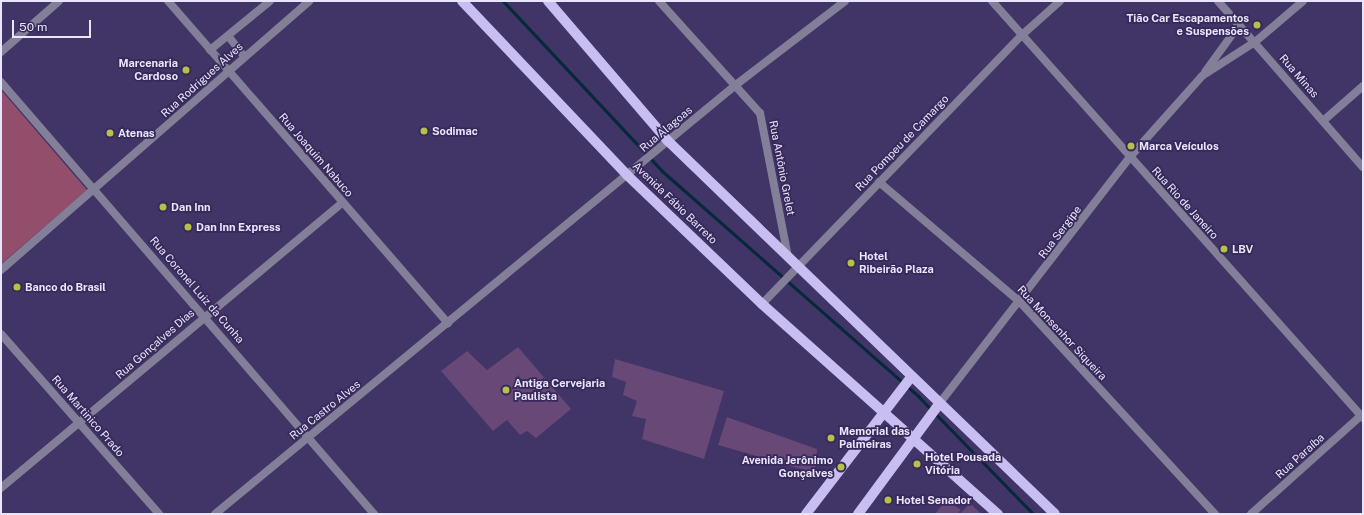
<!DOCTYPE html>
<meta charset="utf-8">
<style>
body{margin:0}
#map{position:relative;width:1364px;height:515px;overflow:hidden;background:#413466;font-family:"Public Sans",sans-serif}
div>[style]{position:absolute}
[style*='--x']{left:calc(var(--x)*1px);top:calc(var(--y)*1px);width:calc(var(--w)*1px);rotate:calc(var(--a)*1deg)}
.green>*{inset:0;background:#934e6c}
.stream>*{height:3px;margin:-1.5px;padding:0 1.5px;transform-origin:1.5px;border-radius:1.5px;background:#05293a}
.building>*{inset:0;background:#674877}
.minor>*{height:8px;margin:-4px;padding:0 4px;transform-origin:4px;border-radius:4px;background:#837f98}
.primary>*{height:10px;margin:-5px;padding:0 5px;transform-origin:5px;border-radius:5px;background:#c8bef1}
.dots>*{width:11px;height:11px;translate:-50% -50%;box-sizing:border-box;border:2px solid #372a5a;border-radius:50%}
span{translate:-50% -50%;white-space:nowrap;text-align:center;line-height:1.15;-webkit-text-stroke:3.5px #372a5a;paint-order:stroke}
.poi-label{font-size:11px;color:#eae5fe;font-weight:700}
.right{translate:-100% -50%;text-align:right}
.left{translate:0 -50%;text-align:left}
.street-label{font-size:11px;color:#eae5fe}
.frame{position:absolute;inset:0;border:2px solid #eae5fe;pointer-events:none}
.scale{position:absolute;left:12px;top:20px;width:79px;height:18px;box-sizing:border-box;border:2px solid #eae5fe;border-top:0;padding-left:5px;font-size:12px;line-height:14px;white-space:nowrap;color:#eae5fe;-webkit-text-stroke:3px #372a5a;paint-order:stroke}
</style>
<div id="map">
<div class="green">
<div style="clip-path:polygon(1px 90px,87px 190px,1px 264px)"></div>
</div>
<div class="stream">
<div style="--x:503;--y:1;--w:233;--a:46.9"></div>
<div style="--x:662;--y:171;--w:342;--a:41.3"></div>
<div style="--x:919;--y:397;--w:163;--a:45.7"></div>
</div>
<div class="building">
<div style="clip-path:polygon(518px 347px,571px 409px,536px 438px,527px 431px,520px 435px,507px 420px,493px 431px,441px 371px,467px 351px,487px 370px)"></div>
<div style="clip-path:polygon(615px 359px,724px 391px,704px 459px,642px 439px,646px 419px,632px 416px,637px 401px,623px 395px,626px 382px,612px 377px)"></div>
<div style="clip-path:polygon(727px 417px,817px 449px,815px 473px,718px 445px)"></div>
<div style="clip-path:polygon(946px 500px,961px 510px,957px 514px,935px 514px)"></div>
<div style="clip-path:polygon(970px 503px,981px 514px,960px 514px)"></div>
</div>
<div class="minor">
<div style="--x:168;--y:1;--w:427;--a:49"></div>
<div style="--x:659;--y:1;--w:151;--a:48"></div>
<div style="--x:760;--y:113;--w:147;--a:79"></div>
<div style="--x:992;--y:1;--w:558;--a:48.34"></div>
<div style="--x:1218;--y:1;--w:220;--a:48.9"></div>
<div style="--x:229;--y:37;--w:24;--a:52"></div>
<div style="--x:210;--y:50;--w:77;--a:-39.2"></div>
<div style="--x:1;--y:52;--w:77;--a:-41.3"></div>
<div style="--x:1205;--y:72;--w:58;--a:-54.1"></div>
<div style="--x:1;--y:82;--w:571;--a:49.19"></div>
<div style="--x:1323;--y:121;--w:53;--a:-41.2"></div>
<div style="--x:879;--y:182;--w:185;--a:40.4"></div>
<div style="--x:1020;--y:302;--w:288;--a:47.4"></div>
<div style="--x:1;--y:270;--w:409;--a:-41.1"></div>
<div style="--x:762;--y:304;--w:374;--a:-46"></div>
<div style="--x:1022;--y:35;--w:51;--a:-41.8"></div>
<div style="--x:1;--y:334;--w:240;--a:48.7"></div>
<div style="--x:939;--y:404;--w:311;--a:-52.3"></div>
<div style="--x:1129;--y:158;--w:110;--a:-48.3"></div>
<div style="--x:1202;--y:76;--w:63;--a:-32.7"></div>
<div style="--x:1255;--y:42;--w:63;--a:-40.5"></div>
<div style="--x:1;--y:488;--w:444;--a:-39.9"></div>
<div style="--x:215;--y:514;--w:676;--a:-39.48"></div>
<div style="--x:737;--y:84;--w:136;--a:-37.5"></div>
<div style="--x:1251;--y:514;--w:150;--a:-41.8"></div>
</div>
<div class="primary">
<div style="--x:462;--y:1;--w:240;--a:46.5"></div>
<div style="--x:627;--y:175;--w:187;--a:43.7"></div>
<div style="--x:762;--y:304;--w:316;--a:41.7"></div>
<div style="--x:548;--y:1;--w:184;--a:49.4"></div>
<div style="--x:668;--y:141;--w:537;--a:43.94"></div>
<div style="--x:806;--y:514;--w:173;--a:-52.5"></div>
<div style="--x:858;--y:514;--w:137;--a:-53.6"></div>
</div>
<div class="dots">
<div style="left:1257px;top:25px;background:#b7c147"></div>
<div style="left:186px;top:70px;background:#b7c147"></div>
<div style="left:424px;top:131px;background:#b7c147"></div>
<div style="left:110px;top:133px;background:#b7c147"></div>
<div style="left:1131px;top:146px;background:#b7c147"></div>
<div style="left:163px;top:207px;background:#b7c147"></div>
<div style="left:188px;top:227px;background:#b7c147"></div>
<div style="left:1224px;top:249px;background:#b7c147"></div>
<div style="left:851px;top:263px;background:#b7c147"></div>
<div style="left:17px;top:287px;background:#b7c147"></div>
<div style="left:506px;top:390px;background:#b7c147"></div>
<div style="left:831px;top:438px;background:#b7c147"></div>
<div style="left:917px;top:464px;background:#b7c147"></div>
<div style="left:841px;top:467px;background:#b7c147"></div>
<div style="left:888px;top:500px;background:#b7c147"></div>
</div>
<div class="poi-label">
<span class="right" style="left:1249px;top:25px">Tião Car Escapamentos<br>e Suspensões</span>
<span class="right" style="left:178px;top:70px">Marcenaria<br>Cardoso</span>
<span class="left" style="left:432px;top:131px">Sodimac</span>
<span class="left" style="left:118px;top:133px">Atenas</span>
<span class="left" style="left:1139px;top:146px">Marca Veículos</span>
<span class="left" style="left:171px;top:207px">Dan Inn</span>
<span class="left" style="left:196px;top:227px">Dan Inn Express</span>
<span class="left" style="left:1232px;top:249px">LBV</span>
<span class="left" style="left:859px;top:263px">Hotel<br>Ribeirão Plaza</span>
<span class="left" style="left:25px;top:287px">Banco do Brasil</span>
<span class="left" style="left:514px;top:390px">Antiga Cervejaria<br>Paulista</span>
<span class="left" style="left:839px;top:438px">Memorial das<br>Palmeiras</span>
<span class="left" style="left:925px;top:464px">Hotel Pousada<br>Vitória</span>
<span class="right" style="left:833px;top:467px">Avenida Jerônimo<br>Gonçalves</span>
<span class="left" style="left:896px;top:500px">Hotel Senador</span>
</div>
<div class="street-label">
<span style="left:1299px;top:76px;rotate:49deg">Rua Minas</span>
<span style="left:202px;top:80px;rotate:-42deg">Rua Rodrigues Alves</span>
<span style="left:666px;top:129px;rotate:-40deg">Rua Alagoas</span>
<span style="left:902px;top:143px;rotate:-46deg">Rua Pompeu de Camargo</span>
<span style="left:316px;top:155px;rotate:49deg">Rua Joaquim Nabuco</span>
<span style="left:782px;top:168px;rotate:79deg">Rua Antônio Grelet</span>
<span style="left:675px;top:203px;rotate:44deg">Avenida Fábio Barreto</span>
<span style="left:1185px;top:203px;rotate:48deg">Rua Rio de Janeiro</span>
<span style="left:1060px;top:232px;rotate:-53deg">Rua Sergipe</span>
<span style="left:197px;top:290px;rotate:49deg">Rua Coronel Luiz da Cunha</span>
<span style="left:1062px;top:333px;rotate:47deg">Rua Monsenhor Siqueira</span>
<span style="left:155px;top:344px;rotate:-41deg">Rua Gonçalves Dias</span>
<span style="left:325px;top:410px;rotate:-39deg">Rua Castro Alves</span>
<span style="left:88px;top:416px;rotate:49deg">Rua Martinico Prado</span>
<span style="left:1300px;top:456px;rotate:-42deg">Rua Paraíba</span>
</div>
<div class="frame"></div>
<div class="scale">50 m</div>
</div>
